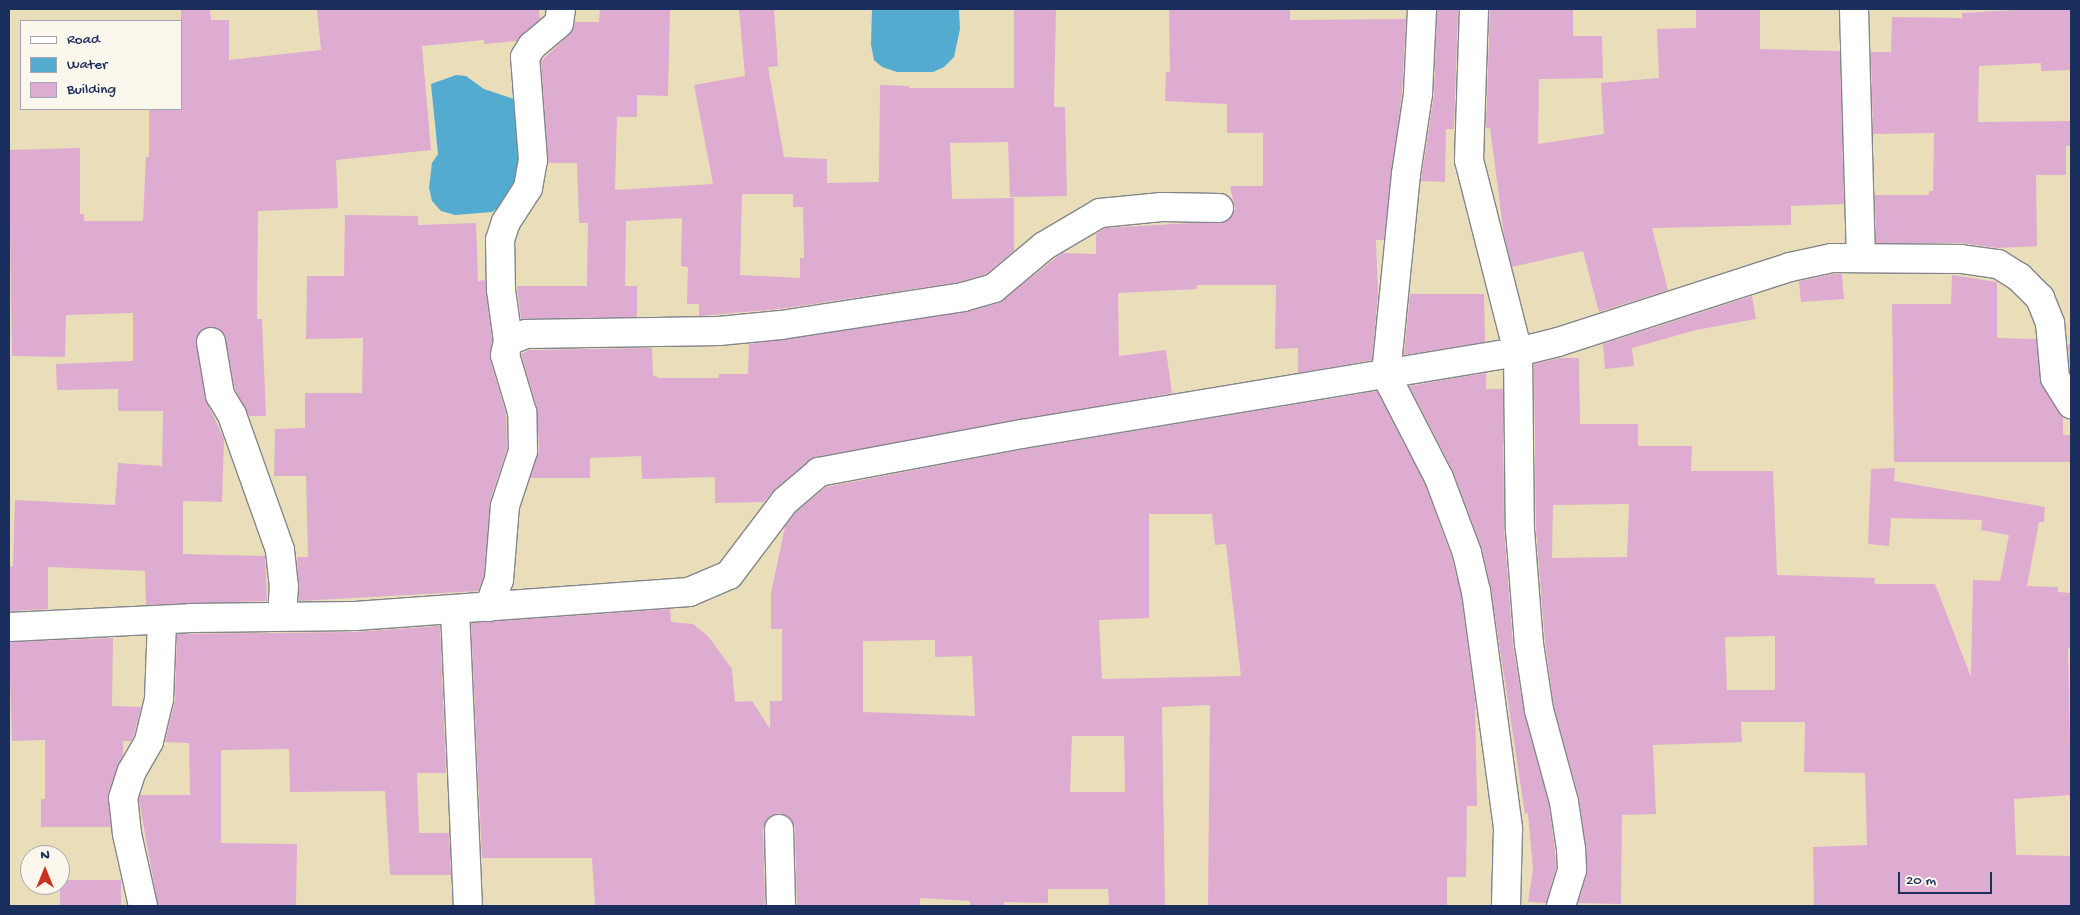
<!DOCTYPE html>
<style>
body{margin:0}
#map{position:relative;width:2080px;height:915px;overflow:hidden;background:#eadeba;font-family:"Gochi Hand",sans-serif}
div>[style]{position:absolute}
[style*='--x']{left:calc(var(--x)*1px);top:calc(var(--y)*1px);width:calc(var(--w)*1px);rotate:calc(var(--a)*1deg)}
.water>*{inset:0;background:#53abd0}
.building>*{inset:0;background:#deabd1;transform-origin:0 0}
.roads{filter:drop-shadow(1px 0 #82868c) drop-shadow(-1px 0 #82868c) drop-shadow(0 1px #82868c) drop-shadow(0 -1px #82868c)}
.minor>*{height:28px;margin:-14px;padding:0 14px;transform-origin:14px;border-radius:14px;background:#fff}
span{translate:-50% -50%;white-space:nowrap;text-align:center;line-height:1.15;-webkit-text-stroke:4.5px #fbf7ec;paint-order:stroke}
.frame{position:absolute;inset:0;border:10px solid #1b2f5e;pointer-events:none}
.legend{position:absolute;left:20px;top:20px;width:162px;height:90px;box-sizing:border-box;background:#fbf7ec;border:1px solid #a1a7b3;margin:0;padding:6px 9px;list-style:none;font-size:15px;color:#1b2f5e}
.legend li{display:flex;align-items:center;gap:10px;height:25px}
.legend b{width:25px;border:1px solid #a1a7b3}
.north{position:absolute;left:20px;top:845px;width:50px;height:50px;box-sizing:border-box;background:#fbf7ec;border:1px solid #a1a7b3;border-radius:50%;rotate:0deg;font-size:14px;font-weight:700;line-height:20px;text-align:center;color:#1b2f5e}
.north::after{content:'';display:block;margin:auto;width:18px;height:22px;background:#c8321e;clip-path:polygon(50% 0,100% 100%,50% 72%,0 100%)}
.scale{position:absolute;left:1898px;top:872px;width:94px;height:22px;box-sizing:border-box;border:2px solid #1b2f5e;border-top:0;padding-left:6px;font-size:15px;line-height:18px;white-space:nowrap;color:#1b2f5e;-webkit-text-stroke:4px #fbf7ec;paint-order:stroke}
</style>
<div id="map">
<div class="water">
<div style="clip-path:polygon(872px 9px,959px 9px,960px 29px,954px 57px,944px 67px,933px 72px,897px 72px,882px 67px,874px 60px,871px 45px)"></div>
<div style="clip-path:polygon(456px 75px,466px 76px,484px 89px,514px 99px,517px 109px,520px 174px,505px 203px,492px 212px,455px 215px,441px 211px,432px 201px,429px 188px,432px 163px,438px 154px,431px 84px)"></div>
</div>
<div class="building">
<div style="clip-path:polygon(181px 9px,210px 9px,211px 20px,229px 20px,229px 60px,321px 50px,317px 9px,539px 9px,540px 19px,517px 41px,484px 44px,484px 40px,422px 46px,431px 150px,336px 160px,338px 208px,258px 211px,257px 319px,262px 319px,266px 416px,249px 416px,235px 389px,223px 332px,208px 327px,197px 336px,205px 398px,224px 439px,222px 502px,183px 501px,183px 554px,265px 556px,267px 601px,146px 605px,145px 571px,48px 567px,48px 609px,9px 611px,9px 566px,13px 566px,15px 500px,115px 505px,118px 463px,162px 466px,163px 411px,118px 411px,118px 389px,57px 390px,56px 364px,133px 361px,133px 313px,66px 315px,65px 357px,12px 356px,9px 150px,80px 148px,80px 214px,84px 214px,84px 221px,143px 221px,146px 157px,149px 157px,149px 109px,181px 109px)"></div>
<div style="clip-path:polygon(evenodd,600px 9px,670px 9px,668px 96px,637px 95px,637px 117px,617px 117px,615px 190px,713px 184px,694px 85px,745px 76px,739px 9px,774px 9px,778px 66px,768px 67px,784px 157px,827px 159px,827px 183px,879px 182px,880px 85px,909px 86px,909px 88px,1014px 88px,1014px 9px,1056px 9px,1054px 107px,1065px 107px,1067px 196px,1010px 197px,1008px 142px,950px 143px,952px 199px,1014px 198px,1014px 251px,986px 274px,960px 282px,779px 309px,699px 316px,699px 304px,687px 304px,688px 267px,681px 266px,682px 218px,626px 221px,625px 286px,637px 286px,637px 317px,521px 319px,517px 286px,587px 286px,588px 223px,579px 223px,577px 163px,548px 163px,541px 61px,569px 35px,575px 22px,599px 22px,600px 9px,742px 194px,793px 194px,793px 207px,803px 207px,804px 258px,800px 258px,800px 278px,740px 275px,742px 194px)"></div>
<div style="clip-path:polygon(1169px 9px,1290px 9px,1290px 20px,1406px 19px,1402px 92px,1384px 240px,1376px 240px,1378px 293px,1372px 360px,1298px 373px,1298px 348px,1275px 349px,1276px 285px,1197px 285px,1197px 289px,1118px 293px,1119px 356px,1166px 350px,1172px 393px,816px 457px,775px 489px,764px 502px,715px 503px,715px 477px,642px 479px,641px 456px,590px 458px,590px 478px,530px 478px,539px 451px,537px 408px,521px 354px,529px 350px,652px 348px,653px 375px,659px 378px,719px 378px,719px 374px,748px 374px,749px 344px,966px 312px,999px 303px,1062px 253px,1096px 254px,1096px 234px,1105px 228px,1227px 221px,1235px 209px,1230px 186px,1263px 186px,1263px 133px,1227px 133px,1227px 104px,1165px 101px,1166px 72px,1170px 72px)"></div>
<div style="clip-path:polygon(1437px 9px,1458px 9px,1454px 129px,1446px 129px,1445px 182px,1421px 181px,1434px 95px)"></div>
<div style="clip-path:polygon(1490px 9px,1573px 9px,1573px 36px,1602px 36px,1603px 78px,1539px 79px,1538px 144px,1604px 134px,1601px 83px,1659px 78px,1657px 29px,1696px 28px,1696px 9px,1760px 9px,1760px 49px,1840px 51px,1844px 204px,1791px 206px,1791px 225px,1652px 228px,1668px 290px,1599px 312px,1583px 251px,1512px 267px,1504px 235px,1490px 128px,1486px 128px)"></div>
<div style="clip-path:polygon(2033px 9px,2071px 9px,2071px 70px,2041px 71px,2041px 63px,1979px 66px,1978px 122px,2071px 121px,2071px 146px,2066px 146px,2066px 175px,2036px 175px,2037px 246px,1997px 248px,1961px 243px,1876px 243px,1875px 195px,1929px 195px,1929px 191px,1933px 191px,1934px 133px,1873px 134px,1871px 52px,1891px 52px,1892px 17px,1962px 18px,1962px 13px)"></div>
<div style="clip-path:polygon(345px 215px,418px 216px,418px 225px,476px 223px,478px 281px,485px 280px,492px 340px,490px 359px,506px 414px,507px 449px,490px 501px,484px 577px,478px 591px,299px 601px,297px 557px,308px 557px,306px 476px,274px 476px,275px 429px,305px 428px,305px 393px,362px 393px,363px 338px,306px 339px,307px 276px,344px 276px)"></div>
<div style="clip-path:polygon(1834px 274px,1842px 274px,1844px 299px,1801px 302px,1799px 281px)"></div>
<div style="clip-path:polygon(1952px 275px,1997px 282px,1997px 338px,2036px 339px,2042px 386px,2063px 418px,2063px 435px,2071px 435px,2071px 462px,1894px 462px,1892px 304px,1951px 304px)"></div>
<div style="clip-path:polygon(1410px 294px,1484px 294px,1485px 342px,1404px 355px)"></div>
<div style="clip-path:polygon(1752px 296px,1756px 319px,1696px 330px,1632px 348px,1634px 366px,1605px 369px,1603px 344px)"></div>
<div style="clip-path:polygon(2068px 344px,2071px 344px,2071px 375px,2070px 373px)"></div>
<div style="clip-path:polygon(evenodd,1560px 358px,1579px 358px,1580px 424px,1638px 424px,1638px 446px,1692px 446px,1691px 471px,1773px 471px,1777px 575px,1875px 578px,1874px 584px,1935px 584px,1971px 677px,1973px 580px,2000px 581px,2009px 535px,1981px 530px,1982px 520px,1891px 518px,1889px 546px,1868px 544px,1871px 469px,1895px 468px,1894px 481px,2045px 507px,2044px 522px,2039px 522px,2027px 586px,2058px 587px,2058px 592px,2071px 593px,2071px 648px,2068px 648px,2071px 795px,2014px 799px,2016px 855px,2071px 856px,2071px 906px,1814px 906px,1813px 847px,1867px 845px,1865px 773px,1804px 772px,1805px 722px,1741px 722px,1742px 742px,1653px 745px,1656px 814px,1622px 815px,1621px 904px,1578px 903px,1587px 874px,1586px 847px,1579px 798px,1554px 707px,1545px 642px,1536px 529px,1534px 364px,1560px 358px,1629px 504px,1627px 557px,1552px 558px,1553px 505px,1629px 504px,1560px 358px,1775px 636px,1775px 690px,1727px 690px,1725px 637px,1775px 636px)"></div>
<div style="clip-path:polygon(1486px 373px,1486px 389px,1503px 389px,1504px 530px,1513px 645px,1524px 712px,1549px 805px,1555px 851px,1556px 868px,1546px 903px,1528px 902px,1533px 870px,1528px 813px,1525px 814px,1491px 589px,1482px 549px,1453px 471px,1409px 386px)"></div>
<div style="clip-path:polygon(evenodd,1377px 391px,1425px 484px,1452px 558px,1461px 594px,1475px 700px,1477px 806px,1467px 806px,1466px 877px,1447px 877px,1447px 906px,1208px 906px,1210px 705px,1162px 707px,1165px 906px,1109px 906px,1108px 889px,1048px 889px,1048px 903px,1004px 902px,1004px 906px,970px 906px,970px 901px,920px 898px,920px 906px,797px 906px,795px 828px,787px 816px,779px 813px,770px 816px,763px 829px,765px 906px,595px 906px,592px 858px,482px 858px,471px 623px,670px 609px,671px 622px,693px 624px,708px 636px,732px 669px,735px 702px,752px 701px,770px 729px,770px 701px,782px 701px,782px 629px,771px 629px,771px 593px,785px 527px,796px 512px,826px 487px,1025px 449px,1377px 391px,1149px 514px,1212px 514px,1215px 545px,1226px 544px,1241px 676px,1102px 679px,1099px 620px,1149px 618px,1149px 514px,1377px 391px,935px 640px,935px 657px,972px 656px,975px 716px,863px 712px,863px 641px,935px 640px,1377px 391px,1072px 736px,1124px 736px,1125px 792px,1070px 792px,1072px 736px)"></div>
<div style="clip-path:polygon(440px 626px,446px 773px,417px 773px,419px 833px,449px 833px,451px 875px,390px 875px,385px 791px,290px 792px,289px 749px,221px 750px,221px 843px,297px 844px,296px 906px,158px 906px,139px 800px,140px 795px,190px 795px,189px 743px,165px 742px,175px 700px,177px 634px,355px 632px)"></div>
<div style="clip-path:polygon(113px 638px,112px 706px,141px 707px,134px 735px,131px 741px,123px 741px,123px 755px,108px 793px,111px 827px,41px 827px,41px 799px,45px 799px,45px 740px,12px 741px,9px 642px)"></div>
<div style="left:60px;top:880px;width:61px;height:26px"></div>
</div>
<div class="roads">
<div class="minor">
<div style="--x:1422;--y:9;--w:85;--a:92.7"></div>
<div style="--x:1418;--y:94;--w:81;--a:98.5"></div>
<div style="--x:1406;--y:174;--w:202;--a:95.7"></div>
<div style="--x:1386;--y:375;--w:116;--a:62.8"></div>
<div style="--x:1439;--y:478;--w:80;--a:69.5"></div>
<div style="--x:1467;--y:553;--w:39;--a:77"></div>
<div style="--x:1476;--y:591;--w:240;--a:82.3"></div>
<div style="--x:1508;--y:829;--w:77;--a:91.5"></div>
<div style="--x:1474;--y:9;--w:151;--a:91.9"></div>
<div style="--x:1469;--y:160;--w:198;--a:75.7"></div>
<div style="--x:1518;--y:352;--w:178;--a:89.4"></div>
<div style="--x:1520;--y:530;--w:114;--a:85.5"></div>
<div style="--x:1529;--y:644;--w:67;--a:81.4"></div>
<div style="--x:1539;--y:710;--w:95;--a:74.8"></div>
<div style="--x:1564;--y:802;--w:48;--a:81.5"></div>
<div style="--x:1571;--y:849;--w:21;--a:87"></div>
<div style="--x:1572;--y:870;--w:38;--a:107"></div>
<div style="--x:1854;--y:9;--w:248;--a:88.4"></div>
<div style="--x:508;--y:341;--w:51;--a:-97.8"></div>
<div style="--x:501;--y:290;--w:50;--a:-91.1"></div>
<div style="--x:500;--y:240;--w:19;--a:-72"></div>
<div style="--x:506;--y:222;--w:40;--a:-57.1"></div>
<div style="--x:528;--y:188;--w:28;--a:-80"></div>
<div style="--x:533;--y:160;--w:103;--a:-94.4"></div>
<div style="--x:525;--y:57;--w:13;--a:-58"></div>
<div style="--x:532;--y:46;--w:35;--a:-40"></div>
<div style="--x:559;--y:23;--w:14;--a:-82"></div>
<div style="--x:211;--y:342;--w:54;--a:80.4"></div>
<div style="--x:220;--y:395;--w:23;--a:59"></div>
<div style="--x:232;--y:415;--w:143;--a:70.4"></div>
<div style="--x:280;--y:550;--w:36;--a:84"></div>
<div style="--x:284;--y:586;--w:30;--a:94"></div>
<div style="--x:489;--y:607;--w:29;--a:-70"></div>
<div style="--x:499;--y:580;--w:74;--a:-85.4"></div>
<div style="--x:505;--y:506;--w:58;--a:-71.9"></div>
<div style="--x:523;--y:451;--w:39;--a:-91"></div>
<div style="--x:522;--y:412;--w:59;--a:-106.6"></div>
<div style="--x:505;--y:355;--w:14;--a:-78"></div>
<div style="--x:508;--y:341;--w:19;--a:-21"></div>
<div style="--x:526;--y:334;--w:193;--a:-0.9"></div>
<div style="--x:719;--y:331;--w:62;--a:-5.5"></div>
<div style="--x:781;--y:325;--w:184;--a:-8.7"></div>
<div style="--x:963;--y:297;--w:32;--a:-16"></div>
<div style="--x:994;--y:288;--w:65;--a:-40"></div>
<div style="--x:1044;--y:246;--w:65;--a:-30.5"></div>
<div style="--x:1100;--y:213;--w:62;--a:-5.5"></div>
<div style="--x:1162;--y:207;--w:57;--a:1"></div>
<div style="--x:455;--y:610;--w:296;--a:87.5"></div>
<div style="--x:9;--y:627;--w:182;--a:-2.8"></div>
<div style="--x:191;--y:618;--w:164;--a:-0.7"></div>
<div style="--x:355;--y:616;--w:335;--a:-4.1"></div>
<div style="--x:689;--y:592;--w:43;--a:-23"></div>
<div style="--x:729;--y:575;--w:93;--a:-52.9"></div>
<div style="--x:785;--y:501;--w:45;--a:-40.5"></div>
<div style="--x:819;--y:472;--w:207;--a:-10.6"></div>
<div style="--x:1022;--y:434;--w:503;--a:-9.39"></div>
<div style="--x:1518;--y:352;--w:41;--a:-14"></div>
<div style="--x:1558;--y:342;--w:244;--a:-17.9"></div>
<div style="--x:1790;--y:267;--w:43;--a:-12.1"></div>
<div style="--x:1832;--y:258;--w:129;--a:0.4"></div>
<div style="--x:1961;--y:259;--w:37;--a:8"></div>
<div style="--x:1998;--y:264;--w:25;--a:32"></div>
<div style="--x:2019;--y:277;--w:30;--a:45"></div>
<div style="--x:2040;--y:298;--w:27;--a:68"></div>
<div style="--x:2050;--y:323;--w:55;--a:84.8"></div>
<div style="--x:2055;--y:378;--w:31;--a:58"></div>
<div style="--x:779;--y:829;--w:77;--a:88.5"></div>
<div style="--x:143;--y:906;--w:74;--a:-102.5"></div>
<div style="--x:127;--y:834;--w:36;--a:-96"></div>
<div style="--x:123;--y:798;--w:28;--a:-72"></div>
<div style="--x:132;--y:771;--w:34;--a:-60"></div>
<div style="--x:149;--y:741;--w:43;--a:-76.6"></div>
<div style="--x:159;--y:699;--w:79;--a:-87.8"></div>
</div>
</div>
<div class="frame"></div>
<ul class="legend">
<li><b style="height:6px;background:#fff"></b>Road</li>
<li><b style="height:14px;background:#53abd0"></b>Water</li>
<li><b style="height:14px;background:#deabd1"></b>Building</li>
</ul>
<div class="north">N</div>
<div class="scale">20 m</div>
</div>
